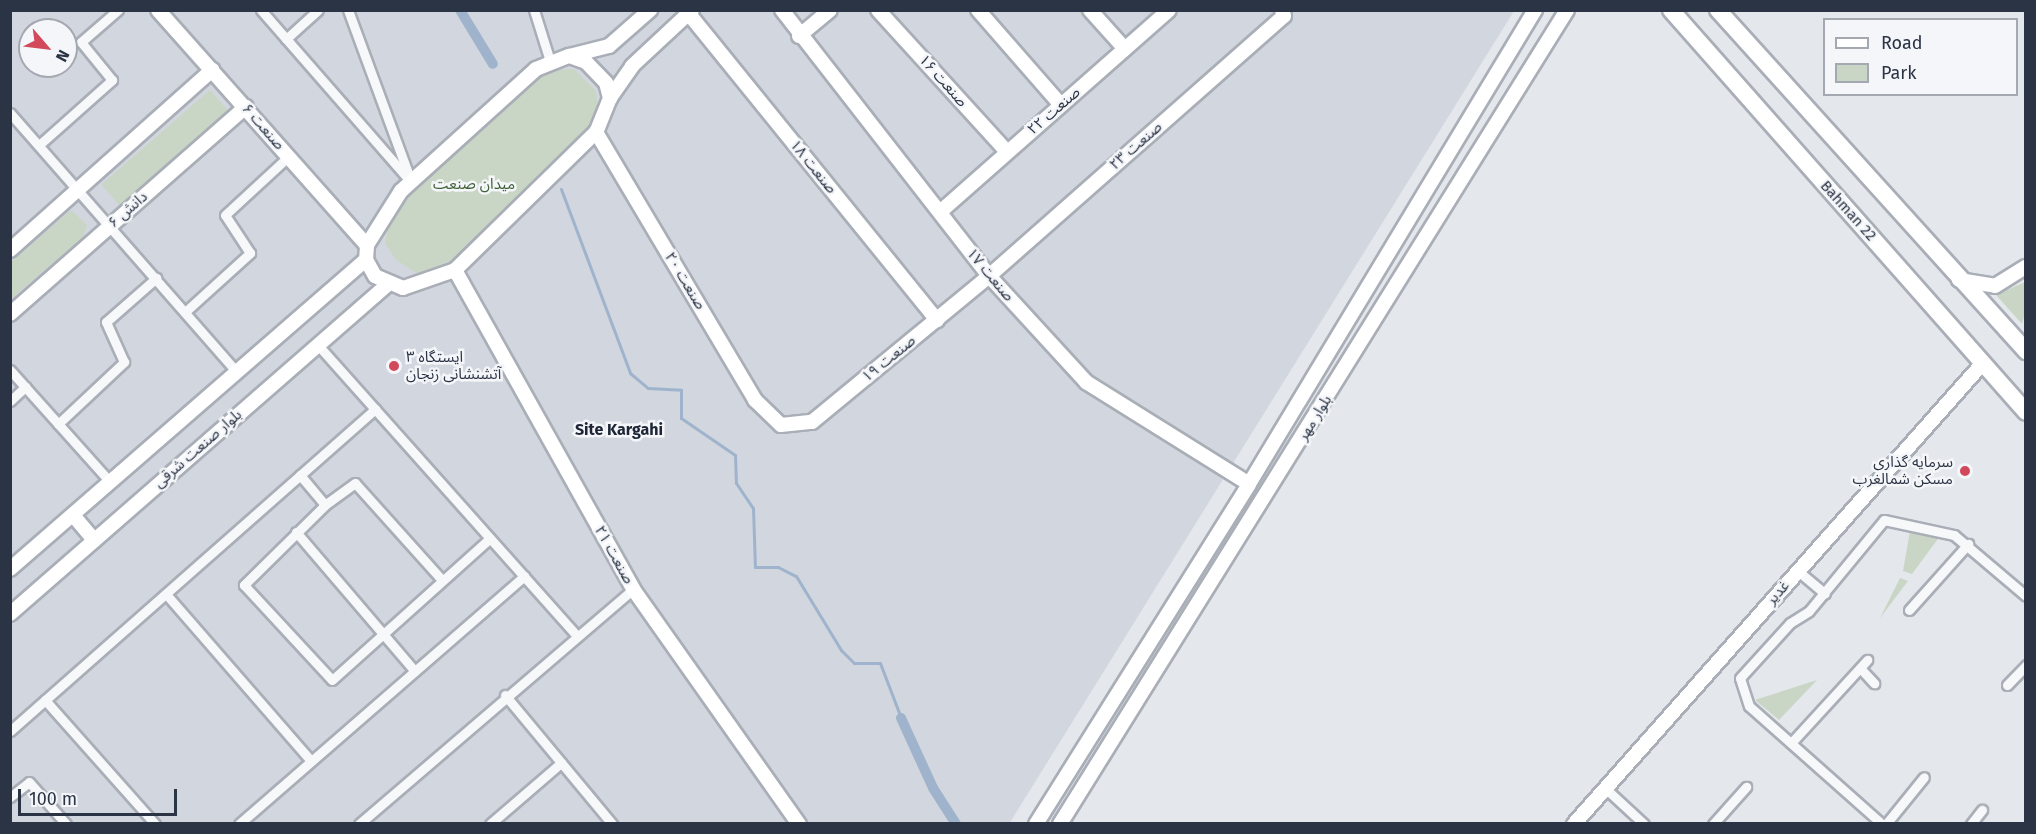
<!DOCTYPE html>
<meta charset="utf-8">
<style>
body{margin:0}
#map{position:relative;width:2036px;height:834px;overflow:hidden;background:#e4e7ec;font-family:"Fira Sans","Noto Sans Arabic",sans-serif}
div>[style]{position:absolute}
[style*='--x']{left:calc(var(--x)*1px);top:calc(var(--y)*1px);width:calc(var(--w)*1px);rotate:calc(var(--a)*1deg)}
.built>*{inset:0;background:#d2d6de}
.green>*{inset:0;background:#c9d6c5;transform-origin:0 0}
.stream>*{height:3px;margin:-1.5px;padding:0 1.5px;transform-origin:1.5px;border-radius:1.5px;background:#9fb4cc}
.canal>*{height:10px;margin:-5px;padding:0 5px;transform-origin:5px;border-radius:5px;background:#9fb4cc}
.roads{filter:drop-shadow(2px 0 #a9aeb7) drop-shadow(-2px 0 #a9aeb7) drop-shadow(0 2px #a9aeb7) drop-shadow(0 -2px #a9aeb7)}
.street>*{height:9px;margin:-4.5px;padding:0 4.5px;transform-origin:4.5px;border-radius:4.5px;background:#f7f8fa}
.secondary>*{height:14px;margin:-7px;padding:0 7px;transform-origin:7px;border-radius:7px;background:#fff}
.highway>*{height:16px;margin:-8px;padding:0 8px;transform-origin:8px;border-radius:8px;background:#fff}
.dots>*{width:16px;height:16px;translate:-50% -50%;box-sizing:border-box;border:3px solid #f4f6f9;border-radius:50%}
span{translate:-50% -50%;white-space:nowrap;text-align:center;line-height:1.15;-webkit-text-stroke:5px #f4f6f9;paint-order:stroke}
.street-label{font-size:15px;color:#2b3445}
.park-label{font-size:15px;color:#3f6138}
.poi-label{font-size:15px;color:#2b3445}
.left{translate:0 -50%;text-align:left}
.right{translate:-100% -50%;text-align:right}
.neighbourhood-label{font-size:16px;color:#1d2536;font-weight:700}
.frame{position:absolute;inset:0;border:12px solid #2b3445;pointer-events:none}
.legend{position:absolute;left:1823px;top:18px;width:195px;height:78px;box-sizing:border-box;background:#f4f6f9;border:2px solid #a4a8b1;margin:0;padding:8px 10px;list-style:none;font-size:18px;color:#2b3445}
.legend li{display:flex;align-items:center;gap:12px;height:30px}
.legend b{width:30px;border:2px solid #a4a8b1}
.north{position:absolute;left:18px;top:18px;width:60px;height:60px;box-sizing:border-box;background:#f4f6f9;border:2px solid #a4a8b1;border-radius:50%;rotate:118deg;font-size:16px;font-weight:700;line-height:24px;text-align:center;color:#2b3445}
.north::after{content:'';display:block;margin:auto;width:21px;height:27px;background:#d1495b;clip-path:polygon(50% 0,100% 100%,50% 72%,0 100%)}
.scale{position:absolute;left:18px;top:789px;width:159px;height:27px;box-sizing:border-box;border:3px solid #2b3445;border-top:0;padding-left:8px;font-size:18px;line-height:21px;white-space:nowrap;color:#2b3445;-webkit-text-stroke:4px #f4f6f9;paint-order:stroke}
</style>
<div id="map">
<div class="built">
<div style="clip-path:polygon(evenodd,10px 11px,1514px 11px,1009px 824px,11px 823px,10px 11px,30px 30px,66px 30px,66px 66px,30px 66px,30px 30px)"></div>
</div>
<div class="green">
<div style="clip-path:polygon(574px 69px,596px 91px,598px 111px,587px 132px,460px 257px,418px 274px,396px 260px,385px 243px,389px 221px,429px 172px,544px 70px)"></div>
<div style="left:210px;top:90px;width:29px;height:144px;rotate:49deg"></div>
<div style="clip-path:polygon(71px 210px,87px 225px,83px 237px,11px 299px,11px 262px)"></div>
<div style="clip-path:polygon(2025px 282px,2025px 313px,2022px 324px,1996px 295px)"></div>
<div style="clip-path:polygon(1910px 531px,1940px 536px,1912px 574px,1903px 571px)"></div>
<div style="clip-path:polygon(1900px 578px,1908px 581px,1880px 618px)"></div>
<div style="clip-path:polygon(1817px 680px,1779px 720px,1755px 700px)"></div>
</div>
<div class="stream">
<div style="--x:561;--y:189;--w:197;--a:69.4"></div>
<div style="--x:630;--y:373;--w:23;--a:40"></div>
<div style="--x:648;--y:388;--w:33;--a:3"></div>
<div style="--x:681;--y:390;--w:28;--a:90"></div>
<div style="--x:681;--y:418;--w:65;--a:34.4"></div>
<div style="--x:735;--y:455;--w:28;--a:88"></div>
<div style="--x:736;--y:483;--w:30;--a:56"></div>
<div style="--x:753;--y:508;--w:59;--a:88.1"></div>
<div style="--x:755;--y:567;--w:23;--a:0"></div>
<div style="--x:778;--y:567;--w:20;--a:27"></div>
<div style="--x:796;--y:576;--w:87;--a:58.7"></div>
<div style="--x:841;--y:650;--w:18;--a:45"></div>
<div style="--x:854;--y:663;--w:26;--a:0"></div>
<div style="--x:880;--y:663;--w:59;--a:69.1"></div>
</div>
<div class="canal">
<div style="--x:460;--y:10;--w:63;--a:58.6"></div>
<div style="--x:901;--y:718;--w:77;--a:65.4"></div>
<div style="--x:933;--y:788;--w:43;--a:57.4"></div>
</div>
<div class="roads">
<div class="street">
<div style="--x:261;--y:10;--w:228;--a:48.9"></div>
<div style="--x:348;--y:10;--w:177;--a:69.8"></div>
<div style="--x:534;--y:10;--w:53;--a:72.6"></div>
<div style="--x:286;--y:39;--w:43;--a:-42.2"></div>
<div style="--x:10;--y:113;--w:344;--a:48.8"></div>
<div style="--x:39;--y:145;--w:98;--a:-41.7"></div>
<div style="--x:112;--y:80;--w:49;--a:-129.2"></div>
<div style="--x:81;--y:42;--w:49;--a:-40.9"></div>
<div style="--x:185;--y:312;--w:88;--a:-42.2"></div>
<div style="--x:250;--y:253;--w:45;--a:-123.3"></div>
<div style="--x:225;--y:215;--w:87;--a:-42.7"></div>
<div style="--x:317;--y:344;--w:388;--a:48.3"></div>
<div style="--x:10;--y:370;--w:150;--a:48.2"></div>
<div style="--x:10;--y:401;--w:21;--a:-43"></div>
<div style="--x:58;--y:424;--w:91;--a:-43.2"></div>
<div style="--x:124;--y:362;--w:44;--a:-114.2"></div>
<div style="--x:106;--y:322;--w:67;--a:-41.3"></div>
<div style="--x:300;--y:475;--w:39;--a:50"></div>
<div style="--x:296;--y:532;--w:182;--a:49.5"></div>
<div style="--x:1798;--y:571;--w:35;--a:40"></div>
<div style="--x:442;--y:580;--w:130;--a:-131.9"></div>
<div style="--x:355;--y:483;--w:37;--a:144"></div>
<div style="--x:325;--y:505;--w:114;--a:135.4"></div>
<div style="--x:244;--y:585;--w:129;--a:47.2"></div>
<div style="--x:332;--y:680;--w:212;--a:-41.9"></div>
<div style="--x:166;--y:594;--w:221;--a:49"></div>
<div style="--x:1909;--y:610;--w:89;--a:-48.2"></div>
<div style="--x:1860;--y:668;--w:21;--a:47"></div>
<div style="--x:2007;--y:685;--w:28;--a:-46"></div>
<div style="--x:505;--y:695;--w:168;--a:50.3"></div>
<div style="--x:45;--y:700;--w:166;--a:48.4"></div>
<div style="--x:10;--y:731;--w:487;--a:-41.4"></div>
<div style="--x:1791;--y:743;--w:113;--a:-47.5"></div>
<div style="--x:1605;--y:788;--w:53;--a:42.7"></div>
<div style="--x:10;--y:797;--w:24;--a:-38"></div>
<div style="--x:29;--y:782;--w:56;--a:48.6"></div>
<div style="--x:239;--y:824;--w:378;--a:-41"></div>
<div style="--x:359;--y:824;--w:361;--a:-40.6"></div>
<div style="--x:490;--y:824;--w:94;--a:-40.7"></div>
<div style="--x:1713;--y:824;--w:50;--a:-48.3"></div>
<div style="--x:1882;--y:824;--w:178;--a:-138.4"></div>
<div style="--x:1749;--y:706;--w:29;--a:-108"></div>
<div style="--x:1740;--y:678;--w:74;--a:-47.7"></div>
<div style="--x:1790;--y:623;--w:22;--a:-32"></div>
<div style="--x:1809;--y:611;--w:118;--a:-50.5"></div>
<div style="--x:1884;--y:520;--w:72;--a:12.1"></div>
<div style="--x:1954;--y:535;--w:94;--a:40.3"></div>
<div style="--x:1886;--y:824;--w:60;--a:-51"></div>
<div style="--x:1971;--y:824;--w:18;--a:-52"></div>
</div>
<div class="secondary">
<div style="--x:158;--y:10;--w:314;--a:48.4"></div>
<div style="--x:782;--y:10;--w:337;--a:52.1"></div>
<div style="--x:989;--y:276;--w:144;--a:47.5"></div>
<div style="--x:1086;--y:382;--w:192;--a:32"></div>
<div style="--x:878;--y:10;--w:192;--a:47.7"></div>
<div style="--x:978;--y:10;--w:126;--a:48.9"></div>
<div style="--x:1090;--y:10;--w:52;--a:48.1"></div>
<div style="--x:689;--y:14;--w:394;--a:51"></div>
<div style="--x:799;--y:36;--w:40;--a:-40"></div>
<div style="--x:569;--y:56;--w:18;--a:19"></div>
<div style="--x:586;--y:62;--w:29;--a:46"></div>
<div style="--x:606;--y:83;--w:16;--a:75"></div>
<div style="--x:610;--y:98;--w:37;--a:112"></div>
<div style="--x:596;--y:132;--w:197;--a:135.6"></div>
<div style="--x:455;--y:270;--w:55;--a:160.9"></div>
<div style="--x:403;--y:288;--w:30;--a:-157"></div>
<div style="--x:375;--y:276;--w:18;--a:-119"></div>
<div style="--x:366;--y:260;--w:15;--a:-86"></div>
<div style="--x:367;--y:245;--w:64;--a:-57.8"></div>
<div style="--x:401;--y:191;--w:182;--a:-42.1"></div>
<div style="--x:536;--y:69;--w:35;--a:-22"></div>
<div style="--x:569;--y:56;--w:41;--a:-14"></div>
<div style="--x:609;--y:46;--w:55;--a:-41.3"></div>
<div style="--x:610;--y:98;--w:39;--a:-55"></div>
<div style="--x:632;--y:66;--w:82;--a:-43"></div>
<div style="--x:596;--y:132;--w:312;--a:59.3"></div>
<div style="--x:755;--y:400;--w:36;--a:44"></div>
<div style="--x:781;--y:425;--w:31;--a:-6"></div>
<div style="--x:812;--y:422;--w:229;--a:-39.5"></div>
<div style="--x:989;--y:276;--w:393;--a:-41.4"></div>
<div style="--x:1284;--y:16;--w:6;--a:-108"></div>
<div style="--x:940;--y:212;--w:305;--a:-41.4"></div>
<div style="--x:10;--y:250;--w:271;--a:-41.7"></div>
<div style="--x:455;--y:270;--w:365;--a:60.8"></div>
<div style="--x:633;--y:589;--w:288;--a:54.8"></div>
<div style="--x:1959;--y:280;--w:36;--a:9"></div>
<div style="--x:1995;--y:286;--w:36;--a:-32"></div>
<div style="--x:10;--y:314;--w:314;--a:-41.3"></div>
<div style="--x:73;--y:515;--w:33;--a:50"></div>
<div style="--x:10;--y:569;--w:471;--a:-41"></div>
<div style="--x:10;--y:614;--w:500;--a:-41.11"></div>
<div style="--x:1036;--y:824;--w:401;--a:-57.9"></div>
<div style="--x:1249;--y:484;--w:554;--a:-58.89"></div>
<div style="--x:1060;--y:824;--w:959;--a:-58.08"></div>
<div style="--x:1574;--y:824;--w:616;--a:-48.42"></div>
</div>
<div class="highway">
<div style="--x:1671;--y:10;--w:536;--a:48.55"></div>
<div style="--x:1718;--y:10;--w:460;--a:47.9"></div>
</div>
</div>
<div class="dots">
<div style="left:394px;top:366px;background:#d1495b"></div>
<div style="left:1965px;top:471px;background:#d1495b"></div>
</div>
<div class="street-label">
<span style="left:943px;top:81px;rotate:48deg">صنعت ۱۶</span>
<span style="left:1054px;top:111px;rotate:-41deg">صنعت ۲۲</span>
<span style="left:263px;top:127px;rotate:49deg">صنعت ۶</span>
<span style="left:1136px;top:146px;rotate:-41deg">صنعت ۲۳</span>
<span style="left:813px;top:167px;rotate:51deg">صنعت ۱۸</span>
<span style="left:128px;top:210px;rotate:-41deg">دانش ۶</span>
<span style="left:1848px;top:211px;rotate:48deg">Bahman 22</span>
<span style="left:990px;top:275px;rotate:50deg">صنعت ۱۷</span>
<span style="left:685px;top:281px;rotate:59deg">صنعت ۲۰</span>
<span style="left:889px;top:359px;rotate:-39deg">صنعت ۱۹</span>
<span style="left:1315px;top:418px;rotate:-58deg">بلوار مهر</span>
<span style="left:198px;top:449px;rotate:-41deg">بلوار صنعت شرقی</span>
<span style="left:614px;top:555px;rotate:61deg">صنعت ۲۱</span>
<span style="left:1778px;top:593px;rotate:-48deg">غدیر</span>
</div>
<div class="park-label">
<span style="left:474px;top:185px">میدان صنعت</span>
</div>
<div class="poi-label">
<span class="left" style="left:406px;top:366px">ایستگاه ۳<br>آتشنشانی زنجان</span>
<span class="right" style="left:1953px;top:471px">سرمایه گذاری<br>مسکن شمالغرب</span>
</div>
<div class="neighbourhood-label">
<span style="left:619px;top:430px">Site Kargahi</span>
</div>
<div class="frame"></div>
<ul class="legend">
<li><b style="height:8px;background:#fff"></b>Road</li>
<li><b style="height:16px;background:#c9d6c5"></b>Park</li>
</ul>
<div class="north">N</div>
<div class="scale">100 m</div>
</div>
